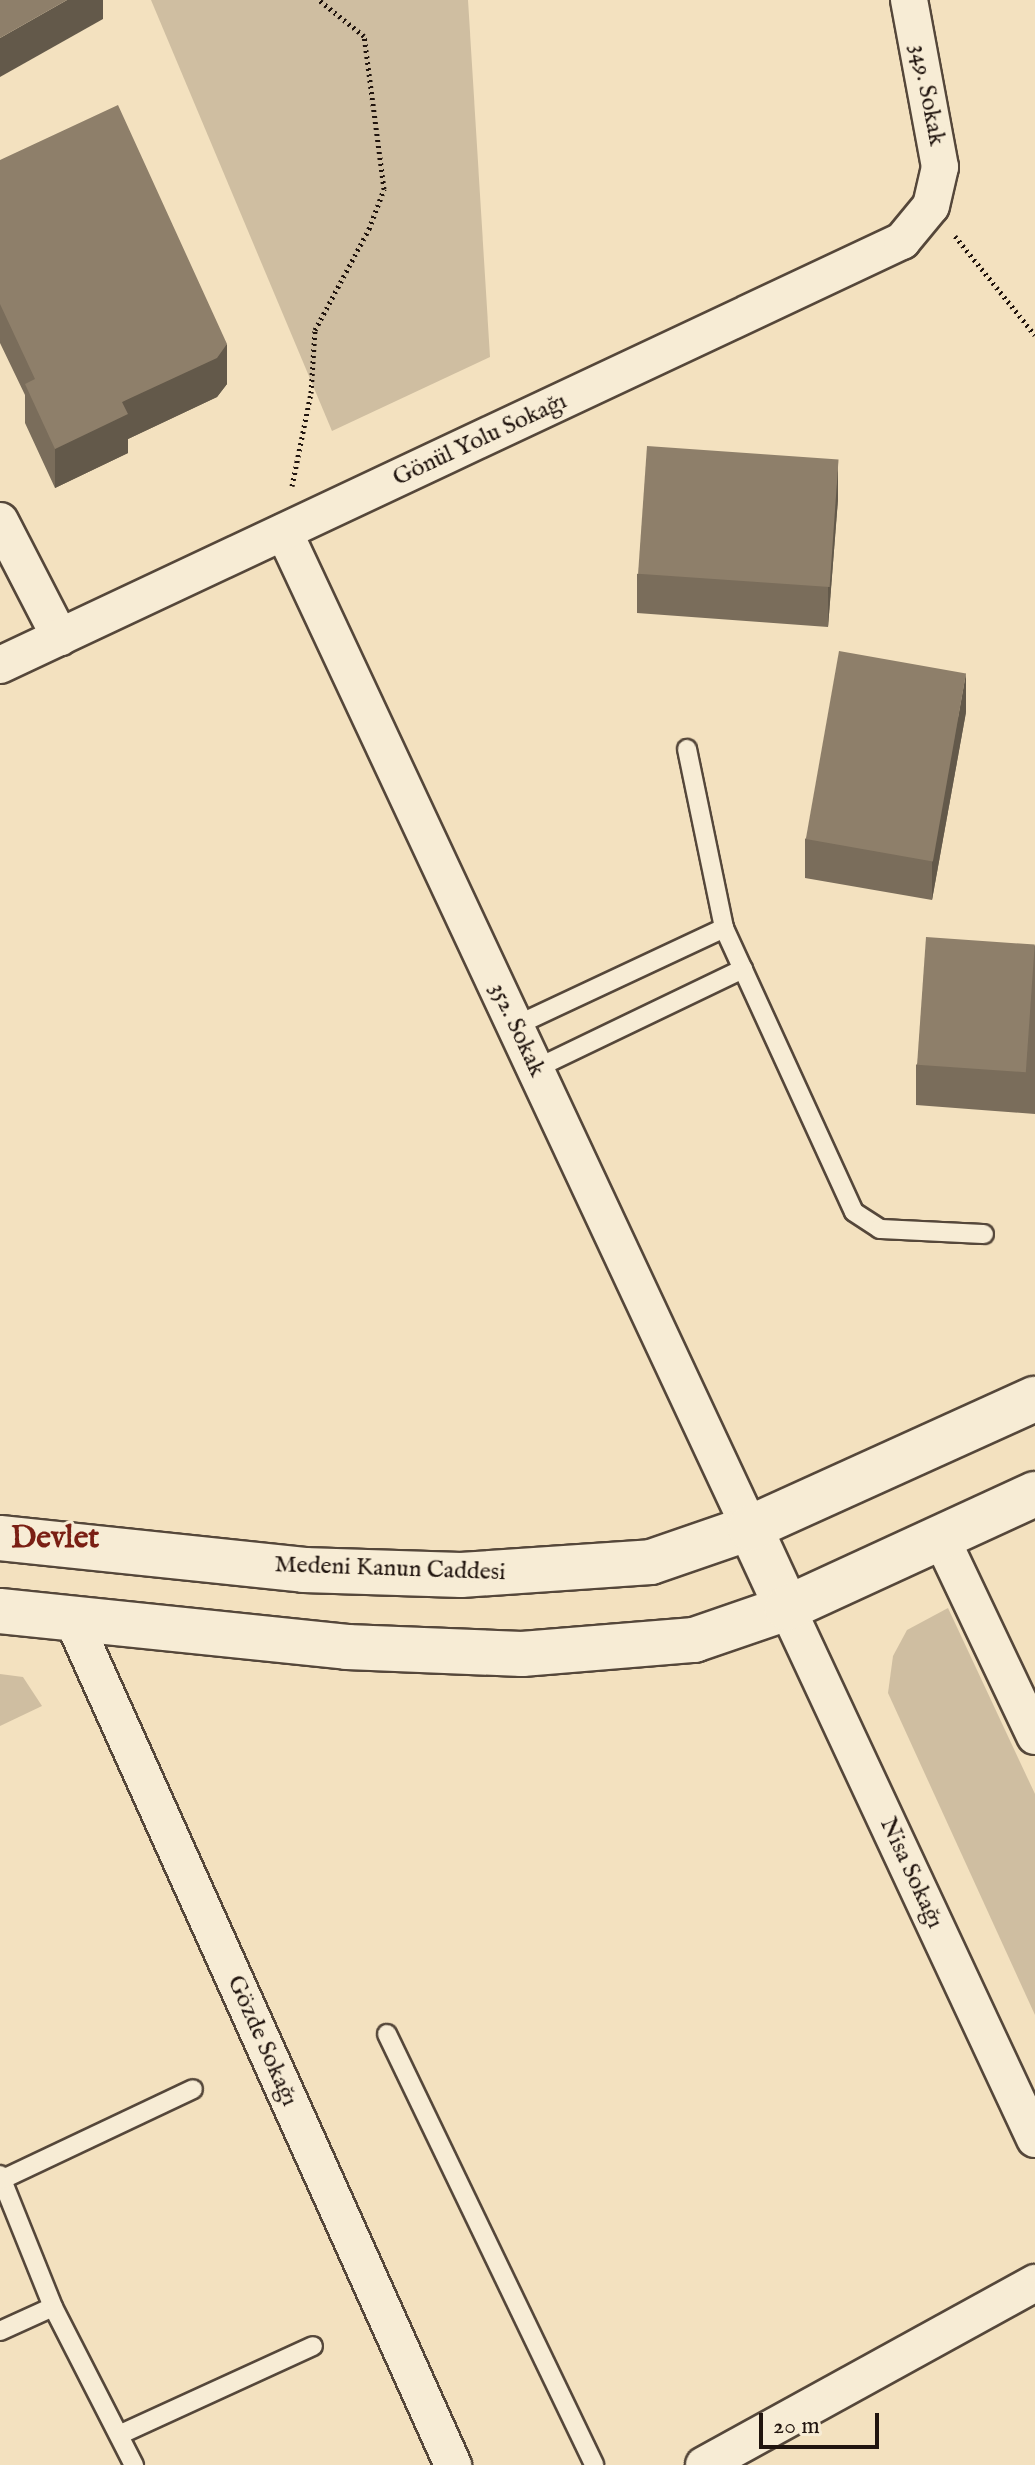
<!DOCTYPE html>
<meta charset="utf-8">
<style>
body{margin:0}
#map{position:relative;width:1035px;height:2465px;overflow:hidden;background:#f3e1bf;font-family:"IM FELL English",serif}
div>[style]{position:absolute}
[style*='--x']{left:calc(var(--x)*1px);top:calc(var(--y)*1px);width:calc(var(--w)*1px);rotate:calc(var(--a)*1deg)}
.green>*{inset:0;background:#cfbea1}
.path>*{height:5px;margin-top:-2.5px;transform-origin:0;background:repeating-linear-gradient(90deg,#20140e 0 2px,transparent 0 6px)}
.roads{filter:drop-shadow(2px 0 #55473a) drop-shadow(-2px 0 #55473a) drop-shadow(0 2px #55473a) drop-shadow(0 -2px #55473a)}
.lane>*{height:18px;margin:-9px;padding:0 9px;transform-origin:9px;border-radius:9px;background:#f7ecd5}
.street>*{height:36px;margin:-18px;padding:0 18px;transform-origin:18px;border-radius:18px;background:#f7ecd5}
.secondary>*{height:44px;margin:-22px;padding:0 22px;transform-origin:22px;border-radius:22px;background:#f7ecd5}
.wall>*{inset:0;background:#7a6d5b}
.shaded-wall>*{inset:0;background:#63594a}
.building>*{inset:0;background:#8e7f6a;transform-origin:0 0}
span{translate:-50% -50%;white-space:nowrap;text-align:center;line-height:1.15;-webkit-text-stroke:6px #f7ecd5;paint-order:stroke}
.street-label{font-size:24px;color:#20140e}
.district-label{font-size:32px;color:#7a1f14;font-weight:700}
.scale{position:absolute;left:759px;top:2413px;width:120px;height:36px;box-sizing:border-box;border:4px solid #20140e;border-top:0;padding-left:10px;font-size:24px;line-height:28px;white-space:nowrap;color:#20140e;-webkit-text-stroke:6px #f7ecd5;paint-order:stroke}
</style>
<div id="map">
<div class="green">
<div style="clip-path:polygon(151px 0,468px 0,490px 357px,332px 431px)"></div>
<div style="clip-path:polygon(948px 1608px,1035px 1794px,1035px 2015px,888px 1693px,893px 1656px,907px 1630px)"></div>
<div style="clip-path:polygon(0 1674px,23px 1677px,42px 1706px,0 1726px)"></div>
</div>
<div class="path">
<div style="--x:955;--y:236;--w:127;--a:51.1"></div>
<div style="--x:292;--y:486;--w:95;--a:-78.5"></div>
<div style="--x:311;--y:393;--w:63;--a:-86.4"></div>
<div style="--x:315;--y:330;--w:115;--a:-61.9"></div>
<div style="--x:369;--y:229;--w:43;--a:-69.4"></div>
<div style="--x:384;--y:189;--w:154;--a:-97.4"></div>
<div style="--x:364;--y:36;--w:58;--a:-141.3"></div>
</div>
<div class="roads">
<div class="lane">
<div style="--x:687;--y:749;--w:183;--a:78.3"></div>
<div style="--x:724;--y:928;--w:312;--a:65.4"></div>
<div style="--x:854;--y:1212;--w:31;--a:33"></div>
<div style="--x:880;--y:1229;--w:104;--a:2.8"></div>
<div style="--x:515;--y:1026;--w:231;--a:-25.1"></div>
<div style="--x:535;--y:1069;--w:231;--a:-25.7"></div>
<div style="--x:387;--y:2034;--w:478;--a:64.3"></div>
<div style="--x:0;--y:2175;--w:142;--a:68.1"></div>
<div style="--x:53;--y:2307;--w:178;--a:62.9"></div>
<div style="--x:3;--y:2179;--w:210;--a:-25.3"></div>
<div style="--x:0;--y:2331;--w:58;--a:-24.4"></div>
<div style="--x:121;--y:2434;--w:211;--a:-24.6"></div>
</div>
<div class="street">
<div style="--x:0;--y:521;--w:131;--a:62.7"></div>
<div style="--x:284;--y:532;--w:1100;--a:64.93"></div>
<div style="--x:0;--y:665;--w:997;--a:-25.18"></div>
<div style="--x:902;--y:241;--w:45;--a:-50.4"></div>
<div style="--x:931;--y:206;--w:40;--a:-77"></div>
<div style="--x:940;--y:167;--w:170;--a:-100.5"></div>
<div style="--x:942;--y:1540;--w:217;--a:64.6"></div>
<div style="--x:787;--y:1608;--w:586;--a:64.97"></div>
<div style="--x:72;--y:1618;--w:929;--a:65.78"></div>
<div style="--x:704;--y:2465;--w:378;--a:-28.8"></div>
</div>
<div class="secondary">
<div style="--x:750;--y:1528;--w:88;--a:65.2"></div>
<div style="--x:0;--y:1538;--w:306;--a:6"></div>
<div style="--x:304;--y:1570;--w:157;--a:1.8"></div>
<div style="--x:461;--y:1575;--w:190;--a:-3.9"></div>
<div style="--x:651;--y:1562;--w:105;--a:-19"></div>
<div style="--x:750;--y:1528;--w:313;--a:-24.4"></div>
<div style="--x:0;--y:1611;--w:349;--a:5.9"></div>
<div style="--x:347;--y:1647;--w:175;--a:2.3"></div>
<div style="--x:522;--y:1654;--w:173;--a:-4.7"></div>
<div style="--x:694;--y:1640;--w:98;--a:-19"></div>
<div style="--x:787;--y:1608;--w:273;--a:-24.7"></div>
</div>
</div>
<div class="wall">
<div style="clip-path:polygon(0 160px,227px 384px,217px 397px,128px 439px,128px 453px,55px 488px,25px 423px,25px 395px,0 343px)"></div>
<div style="clip-path:polygon(838px 499px,828px 627px,637px 613px,637px 574px)"></div>
<div style="clip-path:polygon(966px 712px,932px 900px,805px 878px,805px 839px)"></div>
<div style="clip-path:polygon(1035px 945px,1035px 1114px,916px 1105px,916px 1065px)"></div>
</div>
<div class="shaded-wall">
<div style="clip-path:polygon(67px 0,103px 0,103px 19px,0 77px,0 38px)"></div>
<div style="clip-path:polygon(227px 344px,227px 384px,217px 397px,128px 439px,128px 453px,55px 488px,55px 449px,122px 402px)"></div>
<div style="clip-path:polygon(838px 460px,838px 499px,828px 627px,828px 588px)"></div>
<div style="clip-path:polygon(966px 673px,966px 712px,932px 900px,932px 861px)"></div>
</div>
<div class="building">
<div style="clip-path:polygon(0 0,67px 0,0 38px)"></div>
<div style="clip-path:polygon(118px 105px,227px 344px,217px 358px,122px 402px,128px 414px,55px 449px,25px 384px,35px 379px,0 304px,0 160px)"></div>
<div style="left:647px;top:446px;width:192px;height:128px;rotate:4deg"></div>
<div style="left:839px;top:651px;width:129px;height:191px;rotate:10deg"></div>
<div style="left:926px;top:937px;width:109px;height:128px;rotate:4deg"></div>
</div>
<div class="street-label">
<span style="left:927px;top:95px;rotate:79deg">349. Sokak</span>
<span style="left:480px;top:440px;rotate:-25deg">Gönül Yolu Sokağı</span>
<span style="left:517px;top:1030px;rotate:65deg">352. Sokak</span>
<span style="left:390px;top:1569px;rotate:2deg">Medeni Kanun Caddesi</span>
<span style="left:911px;top:1873px;rotate:65deg">Nisa Sokağı</span>
<span style="left:262px;top:2041px;rotate:66deg">Gözde Sokağı</span>
</div>
<div class="district-label">
<span style="left:55px;top:1539px">Devlet</span>
</div>
<div class="scale">20 m</div>
</div>
